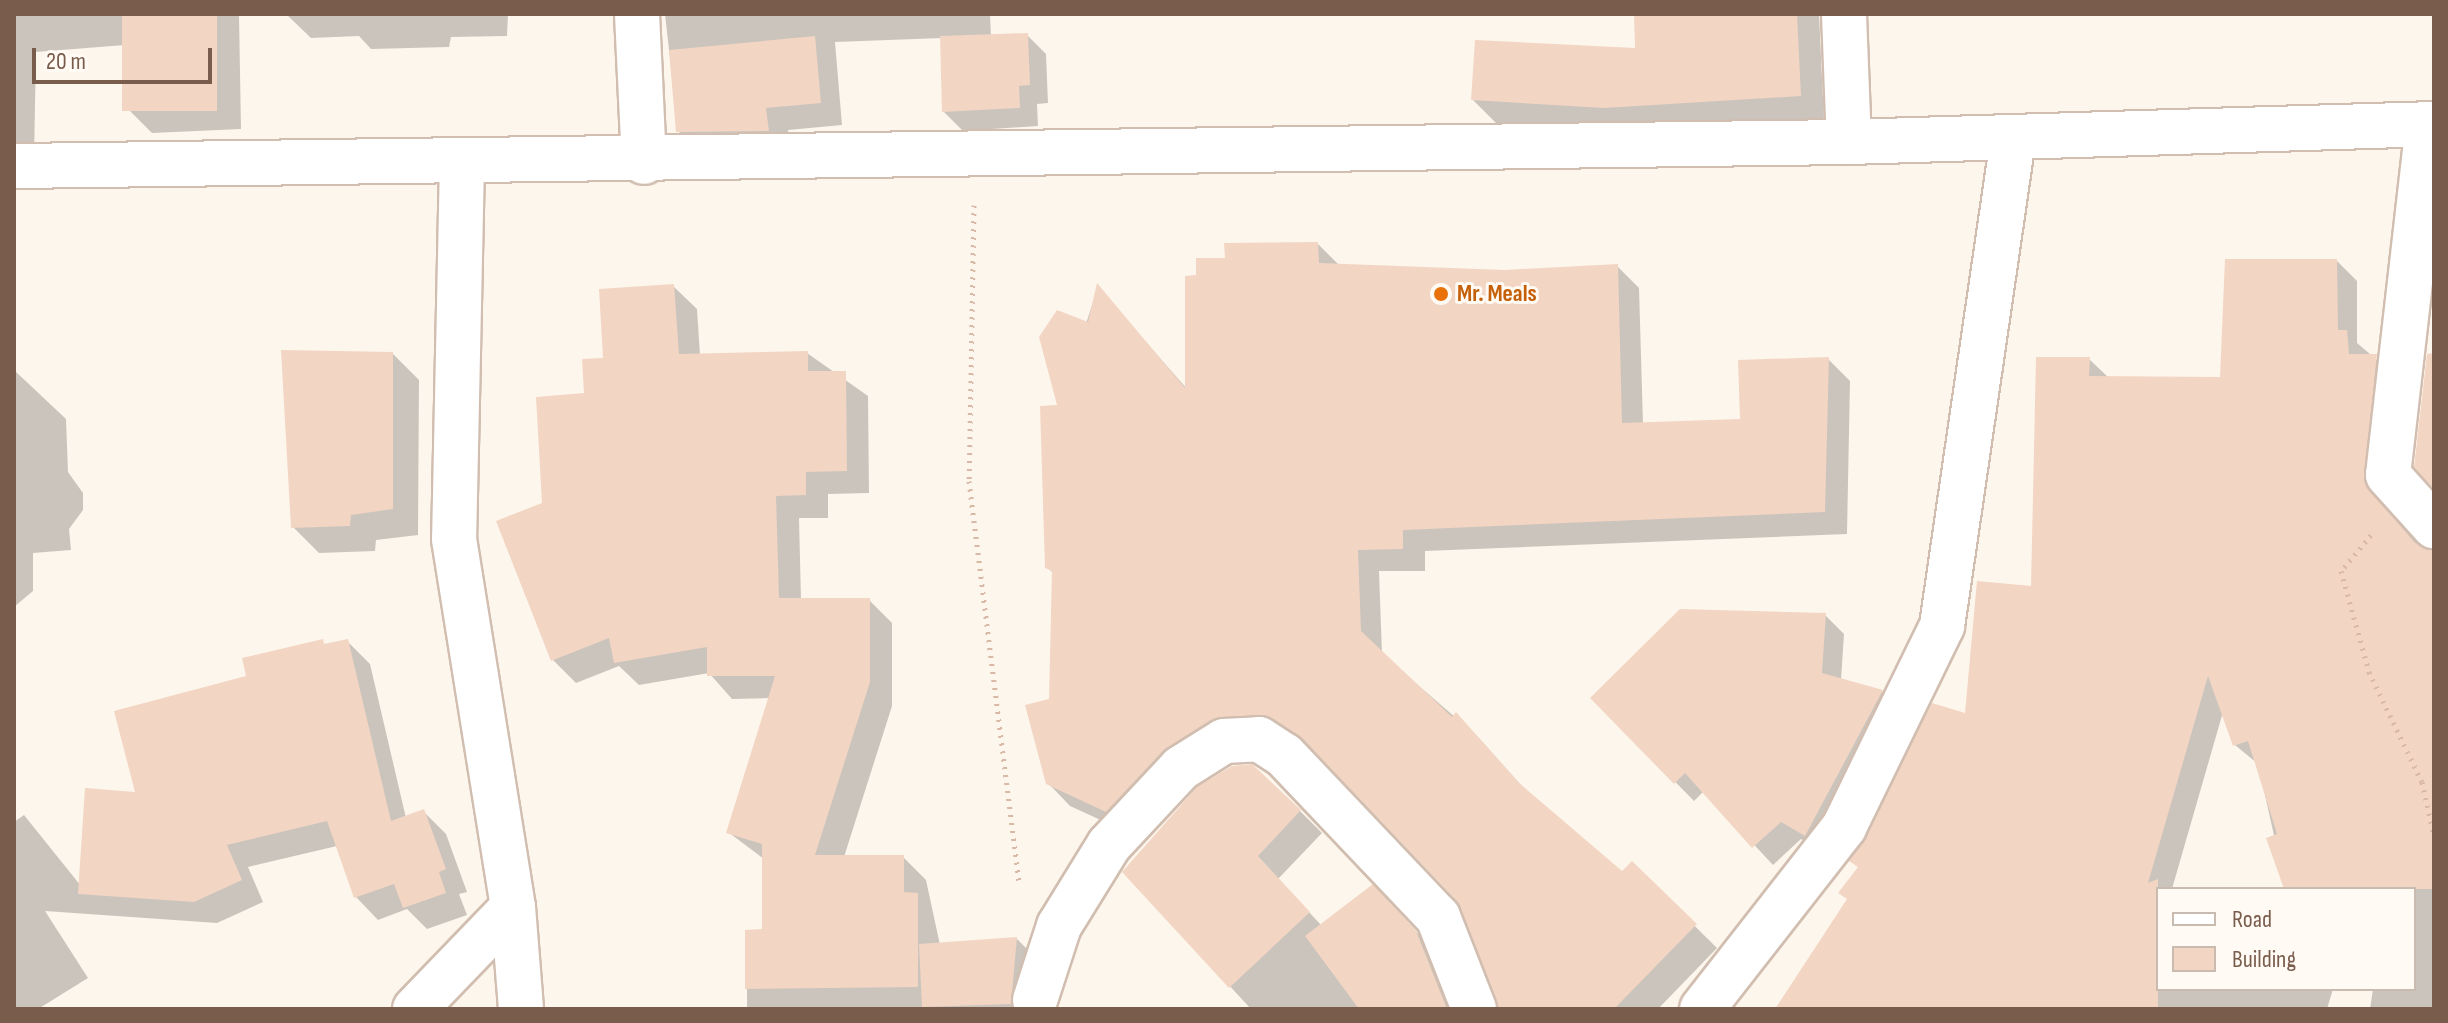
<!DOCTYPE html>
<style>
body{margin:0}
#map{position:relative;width:2448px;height:1023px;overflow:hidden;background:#fdf6ec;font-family:"Sofia Sans Condensed",sans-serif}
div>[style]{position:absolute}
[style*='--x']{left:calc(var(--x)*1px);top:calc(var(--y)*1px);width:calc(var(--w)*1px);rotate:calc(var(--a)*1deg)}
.shadow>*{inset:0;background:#0003}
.building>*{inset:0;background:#f3d5c3;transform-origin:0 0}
.path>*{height:5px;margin-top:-2.5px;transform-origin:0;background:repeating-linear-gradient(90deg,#d9b8a5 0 2px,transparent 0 8px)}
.roads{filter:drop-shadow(2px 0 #d1beb0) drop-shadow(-2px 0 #d1beb0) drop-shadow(0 2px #d1beb0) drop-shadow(0 -2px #d1beb0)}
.street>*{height:44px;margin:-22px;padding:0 22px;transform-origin:22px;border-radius:22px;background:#fff}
.secondary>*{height:44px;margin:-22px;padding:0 22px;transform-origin:22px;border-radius:22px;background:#fff}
.dots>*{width:22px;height:22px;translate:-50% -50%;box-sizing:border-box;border:4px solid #fffaf3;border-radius:50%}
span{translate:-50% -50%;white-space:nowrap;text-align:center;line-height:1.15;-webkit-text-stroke:6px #fffaf3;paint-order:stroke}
.food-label{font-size:24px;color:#c56008;font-weight:700}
.left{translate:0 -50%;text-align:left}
.frame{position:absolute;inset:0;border:16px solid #7a5c4d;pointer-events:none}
.legend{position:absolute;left:2156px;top:887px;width:260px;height:104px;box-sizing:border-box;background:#fffaf3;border:2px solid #cabbb1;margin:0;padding:10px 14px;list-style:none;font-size:24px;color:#7a5c4d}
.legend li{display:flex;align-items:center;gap:16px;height:40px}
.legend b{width:40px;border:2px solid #cabbb1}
.scale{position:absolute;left:32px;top:48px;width:180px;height:36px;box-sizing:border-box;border:4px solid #7a5c4d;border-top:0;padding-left:10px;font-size:24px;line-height:28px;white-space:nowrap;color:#7a5c4d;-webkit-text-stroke:6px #fffaf3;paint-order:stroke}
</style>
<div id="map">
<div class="shadow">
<div style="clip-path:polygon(14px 14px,239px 14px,241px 129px,152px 133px,129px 110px,125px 45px,36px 52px,34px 159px,14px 159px)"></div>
<div style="clip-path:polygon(286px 14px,508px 14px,507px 36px,451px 37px,449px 47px,371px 49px,359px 36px,311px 38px)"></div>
<div style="clip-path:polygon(665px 14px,990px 14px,991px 36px,1027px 35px,1046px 54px,1048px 103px,1037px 104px,1038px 126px,963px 131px,944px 112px,942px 38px,835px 42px,842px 125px,788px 130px,790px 153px,700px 154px,678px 131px)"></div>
<div style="clip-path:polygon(1636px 14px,1819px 14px,1824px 120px,1629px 131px,1497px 124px,1473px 100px,1637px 50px)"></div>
<div style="clip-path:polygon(1318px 244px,1340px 266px,1504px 272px,1617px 266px,1639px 288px,1643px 424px,1742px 421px,1828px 359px,1850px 381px,1847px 534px,1425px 551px,1425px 571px,1379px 571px,1382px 654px,1478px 737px,1528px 793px,1623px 874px,1632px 864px,1717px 948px,1658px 1009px,1498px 1009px,1458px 899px,1323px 757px,1297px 739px,1234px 741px,1129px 833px,1070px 806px,1048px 783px,1054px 574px,1047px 567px,1059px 406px,1098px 287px,1187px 389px,1198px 277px,1227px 260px)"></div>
<div style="clip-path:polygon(2337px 261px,2357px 281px,2357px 343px,2396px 376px,2384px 505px,2419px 546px,2434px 551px,2434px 1009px,2370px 1009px,2373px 989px,2414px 989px,2414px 889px,2286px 889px,2258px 764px,2235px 745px,2223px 712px,2172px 889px,2158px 889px,2158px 989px,2333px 989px,2327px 1009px,1782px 1009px,1967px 715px,2033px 588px,2089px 359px,2109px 378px,2222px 379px)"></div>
<div style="clip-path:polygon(673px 286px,697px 309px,700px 355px,807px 353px,868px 396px,869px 493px,828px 494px,828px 518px,799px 518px,801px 600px,869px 600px,892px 623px,892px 706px,844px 857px,903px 857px,926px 880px,940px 945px,1017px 939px,1040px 962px,1035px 1009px,747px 1009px,747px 932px,764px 931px,764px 859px,728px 832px,770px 698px,732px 699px,709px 673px,639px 685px,619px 666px,576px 683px,553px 660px,544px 504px,605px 360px)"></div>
<div style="clip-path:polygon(393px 354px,419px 380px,418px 535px,376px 540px,375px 551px,319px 553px,293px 527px)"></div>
<div style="clip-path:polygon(14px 370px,66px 419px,68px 472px,83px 493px,83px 510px,69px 529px,71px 550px,33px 553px,33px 591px,14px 607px)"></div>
<div style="clip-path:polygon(1825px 615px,1844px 634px,1841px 680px,1882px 692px,1901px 710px,1825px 853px,1801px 839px,1773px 865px,1704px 791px,1694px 801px,1593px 698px)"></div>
<div style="clip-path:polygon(348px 642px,370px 664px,406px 818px,424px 812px,446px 834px,467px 892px,459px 894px,467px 915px,427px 929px,407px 909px,378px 920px,356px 897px,337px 846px,248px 867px,263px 902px,217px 923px,45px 911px,88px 978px,38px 1009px,14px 1009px,14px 822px,24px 815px,81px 886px,138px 794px,249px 678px)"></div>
<div style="clip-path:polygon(1300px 811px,1322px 833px,1278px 879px,1322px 926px,1395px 909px,1438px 955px,1461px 1009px,1251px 1009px,1124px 872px)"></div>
</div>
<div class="building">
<div style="left:122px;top:14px;width:95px;height:97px"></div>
<div style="clip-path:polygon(1634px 14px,1797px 14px,1801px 96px,1604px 108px,1471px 100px,1475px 40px,1635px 48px)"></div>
<div style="clip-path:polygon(1028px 33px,1030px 85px,1019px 86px,1020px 108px,942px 112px,940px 36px)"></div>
<div style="clip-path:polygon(815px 36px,821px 103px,766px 108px,769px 131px,676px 132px,669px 50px)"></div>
<div style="clip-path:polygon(1318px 242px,1319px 263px,1504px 270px,1618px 264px,1622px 423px,1740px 419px,1738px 360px,1829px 357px,1825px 512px,1403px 530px,1403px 549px,1358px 550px,1361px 631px,1452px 717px,1456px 712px,1519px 783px,1622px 871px,1632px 861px,1697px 924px,1614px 1009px,1498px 1009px,1456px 900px,1302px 738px,1272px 718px,1211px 720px,1163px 751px,1106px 812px,1046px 784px,1025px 705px,1049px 699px,1052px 571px,1045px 568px,1040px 406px,1057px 405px,1039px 337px,1057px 310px,1088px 322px,1097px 283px,1185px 388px,1185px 276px,1196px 275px,1196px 258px,1225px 258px,1224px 243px)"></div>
<div style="clip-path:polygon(2225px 259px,2337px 259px,2338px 330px,2347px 330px,2349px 354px,2377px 354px,2364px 482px,2415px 543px,2434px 550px,2434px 889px,2284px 889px,2266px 838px,2277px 834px,2248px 741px,2233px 746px,2208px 676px,2148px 883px,2158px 879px,2158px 1009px,1775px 1009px,1847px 899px,1838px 893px,1858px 867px,1849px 861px,1932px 703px,1965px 713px,1977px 581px,2031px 586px,2036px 357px,2090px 357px,2089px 376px,2220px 377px)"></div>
<div style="clip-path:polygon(674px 284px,679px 354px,808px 351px,808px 371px,846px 371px,847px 471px,806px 472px,806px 495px,776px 496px,779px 598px,870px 598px,870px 682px,815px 855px,904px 855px,904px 892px,918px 893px,918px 987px,745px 989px,745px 930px,762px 929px,762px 844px,726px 833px,775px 676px,707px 676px,707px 647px,614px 663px,609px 638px,551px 661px,496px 521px,542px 503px,536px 397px,584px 393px,582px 359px,603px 358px,599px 289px)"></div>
<div style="clip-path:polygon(281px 350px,393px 352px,393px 509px,351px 515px,350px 526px,291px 528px)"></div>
<div style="clip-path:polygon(2434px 353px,2434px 489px,2414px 467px,2427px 354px)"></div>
<div style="clip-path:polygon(1680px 609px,1826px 613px,1822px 673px,1883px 690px,1805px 836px,1781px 822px,1752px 848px,1685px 773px,1674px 784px,1590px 698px)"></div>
<div style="clip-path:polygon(323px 639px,324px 644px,348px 639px,391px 821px,424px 809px,446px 869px,439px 872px,446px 893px,403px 908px,394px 884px,354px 898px,327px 821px,227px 845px,242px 880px,194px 902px,78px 894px,85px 788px,135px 792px,114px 711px,246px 676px,242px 658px)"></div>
<div style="clip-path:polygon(1252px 764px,1301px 810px,1258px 856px,1310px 912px,1229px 988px,1122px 872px,1197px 787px,1232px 766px)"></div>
<div style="clip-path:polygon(1373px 884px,1416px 931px,1447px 1009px,1359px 1009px,1305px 936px)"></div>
<div style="clip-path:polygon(1017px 937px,1011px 1004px,922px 1007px,919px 944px)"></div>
</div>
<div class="path">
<div style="--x:974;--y:205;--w:276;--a:91"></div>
<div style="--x:969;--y:481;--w:406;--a:82.9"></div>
<div style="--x:2371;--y:535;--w:47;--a:129.8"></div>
<div style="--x:2341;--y:571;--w:105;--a:74.5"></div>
<div style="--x:2369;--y:672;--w:122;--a:64.3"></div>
<div style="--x:2422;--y:782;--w:55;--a:77.5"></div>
</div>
<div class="roads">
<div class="street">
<div style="--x:637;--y:14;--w:148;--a:87.3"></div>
<div style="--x:1844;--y:14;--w:128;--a:87.8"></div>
<div style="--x:2428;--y:124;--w:353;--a:96.5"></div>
<div style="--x:2388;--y:475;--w:69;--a:48"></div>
<div style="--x:462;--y:162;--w:377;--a:91.2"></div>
<div style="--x:454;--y:539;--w:373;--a:80.9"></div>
<div style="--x:513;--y:907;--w:102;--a:85.5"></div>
<div style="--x:1035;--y:1000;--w:78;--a:-72"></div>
<div style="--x:1059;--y:926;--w:95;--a:-58.3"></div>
<div style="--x:1109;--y:845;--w:105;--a:-46.9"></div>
<div style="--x:1181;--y:768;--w:51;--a:-32.1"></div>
<div style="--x:1224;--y:741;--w:35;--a:-3"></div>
<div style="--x:1259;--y:739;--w:30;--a:33"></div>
<div style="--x:1284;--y:755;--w:224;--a:46.5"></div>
<div style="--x:1438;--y:917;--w:99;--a:68.6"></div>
<div style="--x:415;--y:1009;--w:141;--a:-46.1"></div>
<div style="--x:1702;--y:1009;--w:231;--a:-52"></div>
<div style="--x:1844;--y:827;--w:224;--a:-64"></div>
<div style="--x:1942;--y:626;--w:492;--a:-81.7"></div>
</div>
<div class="secondary">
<div style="--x:14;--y:166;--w:1835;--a:-0.75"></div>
<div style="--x:1849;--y:142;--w:585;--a:-1.76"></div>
</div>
</div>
<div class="dots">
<div style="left:1441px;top:294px;background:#e8710a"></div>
</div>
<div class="food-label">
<span class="left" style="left:1457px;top:294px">Mr. Meals</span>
</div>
<div class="frame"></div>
<ul class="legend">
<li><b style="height:10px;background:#fff"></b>Road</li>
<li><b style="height:22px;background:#f3d5c3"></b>Building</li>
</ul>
<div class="scale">20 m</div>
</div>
